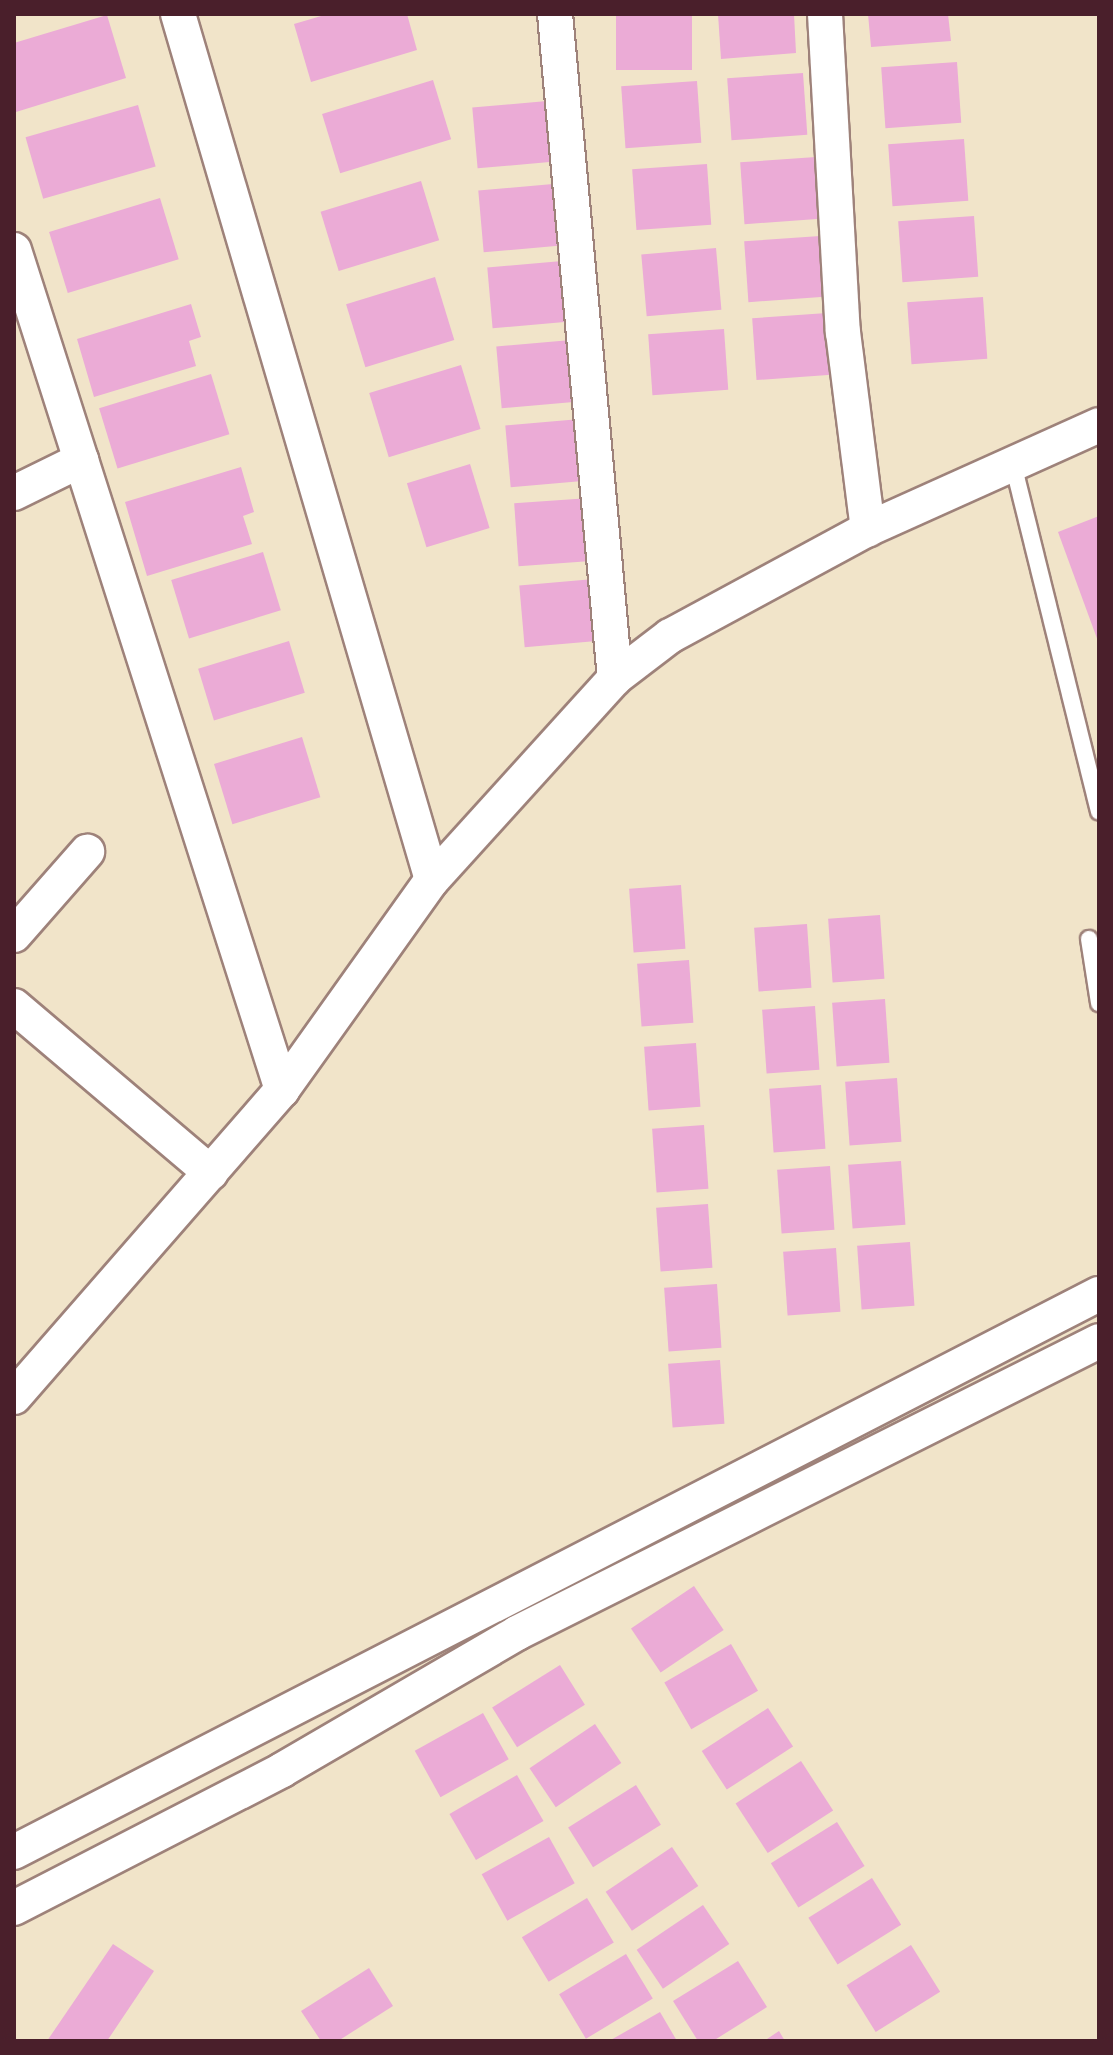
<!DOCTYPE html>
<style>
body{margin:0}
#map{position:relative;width:1113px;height:2055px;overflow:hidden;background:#f1e4c9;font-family:"Architects Daughter",sans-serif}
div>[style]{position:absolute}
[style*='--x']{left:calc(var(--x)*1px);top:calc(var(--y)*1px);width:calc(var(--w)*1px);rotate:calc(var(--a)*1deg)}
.building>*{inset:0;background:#ebabd6;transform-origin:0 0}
.roads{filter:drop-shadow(2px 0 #9e827a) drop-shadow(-2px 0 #9e827a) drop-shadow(0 2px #9e827a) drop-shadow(0 -2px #9e827a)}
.service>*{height:16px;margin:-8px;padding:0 8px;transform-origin:8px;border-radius:8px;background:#fff}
.minor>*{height:34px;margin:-17px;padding:0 17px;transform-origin:17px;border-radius:17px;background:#fff}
span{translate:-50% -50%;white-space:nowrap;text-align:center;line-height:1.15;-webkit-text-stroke:6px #fbf7ec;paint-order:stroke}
.frame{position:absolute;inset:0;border:16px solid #4a1f2b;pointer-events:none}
</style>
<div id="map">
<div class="building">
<div style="clip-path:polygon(328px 14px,407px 14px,417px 50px,311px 82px,294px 24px)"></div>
<div style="left:616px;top:14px;width:76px;height:56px"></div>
<div style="clip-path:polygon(718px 14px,794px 14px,796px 53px,721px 59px)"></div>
<div style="clip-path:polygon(868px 14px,948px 14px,951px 41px,871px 47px)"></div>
<div style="clip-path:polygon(107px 15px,126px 78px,16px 112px,14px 43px)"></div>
<div style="left:957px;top:62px;width:61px;height:76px;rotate:86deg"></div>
<div style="left:803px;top:73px;width:62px;height:76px;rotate:86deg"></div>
<div style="left:433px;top:80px;width:62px;height:116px;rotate:73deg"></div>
<div style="left:697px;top:81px;width:62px;height:76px;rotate:86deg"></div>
<div style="left:547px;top:101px;width:61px;height:75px;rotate:85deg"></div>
<div style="left:138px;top:105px;width:64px;height:117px;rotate:74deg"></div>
<div style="left:964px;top:139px;width:62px;height:76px;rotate:86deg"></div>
<div style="left:816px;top:157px;width:62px;height:76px;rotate:86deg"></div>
<div style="left:707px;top:164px;width:61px;height:75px;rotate:86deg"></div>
<div style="left:421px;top:181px;width:62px;height:105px;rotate:73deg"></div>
<div style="left:553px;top:184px;width:62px;height:75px;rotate:85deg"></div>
<div style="left:160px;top:198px;width:64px;height:116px;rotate:73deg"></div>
<div style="left:974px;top:216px;width:61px;height:76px;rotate:86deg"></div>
<div style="left:820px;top:236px;width:61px;height:76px;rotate:86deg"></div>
<div style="left:716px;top:248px;width:62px;height:75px;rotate:85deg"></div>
<div style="left:562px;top:261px;width:61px;height:75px;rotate:85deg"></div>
<div style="left:435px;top:277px;width:66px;height:93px;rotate:73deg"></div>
<div style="left:983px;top:297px;width:62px;height:76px;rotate:86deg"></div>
<div style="clip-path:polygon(191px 304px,201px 337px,189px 341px,196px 366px,94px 397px,77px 339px)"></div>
<div style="left:827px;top:313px;width:62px;height:75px;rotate:86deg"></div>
<div style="left:724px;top:329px;width:61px;height:76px;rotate:86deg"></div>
<div style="left:571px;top:340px;width:62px;height:75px;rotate:85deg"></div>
<div style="left:461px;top:365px;width:67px;height:96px;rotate:73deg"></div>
<div style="left:211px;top:374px;width:63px;height:117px;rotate:73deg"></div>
<div style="left:580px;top:419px;width:62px;height:75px;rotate:85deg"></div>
<div style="left:470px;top:464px;width:67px;height:66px;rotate:73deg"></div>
<div style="clip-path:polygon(241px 467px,254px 512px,243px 516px,252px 544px,147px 576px,125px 502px)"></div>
<div style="left:590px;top:498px;width:63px;height:76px;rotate:86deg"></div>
<div style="clip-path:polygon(1099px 516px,1099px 644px,1058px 532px)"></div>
<div style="left:263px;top:552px;width:61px;height:96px;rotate:73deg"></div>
<div style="left:594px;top:579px;width:62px;height:75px;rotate:85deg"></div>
<div style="left:289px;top:641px;width:54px;height:95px;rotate:73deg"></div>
<div style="left:302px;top:737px;width:63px;height:92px;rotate:73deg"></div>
<div style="left:681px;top:885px;width:64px;height:52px;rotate:86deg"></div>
<div style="left:880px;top:915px;width:64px;height:52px;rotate:86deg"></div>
<div style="left:807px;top:924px;width:64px;height:53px;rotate:86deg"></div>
<div style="left:689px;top:960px;width:63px;height:52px;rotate:86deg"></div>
<div style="left:885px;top:999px;width:64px;height:53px;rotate:86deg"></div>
<div style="left:815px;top:1006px;width:64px;height:53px;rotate:86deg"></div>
<div style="left:696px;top:1043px;width:64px;height:52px;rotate:86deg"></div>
<div style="left:897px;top:1078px;width:64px;height:52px;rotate:86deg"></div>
<div style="left:821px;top:1085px;width:64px;height:52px;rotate:86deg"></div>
<div style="left:704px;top:1125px;width:64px;height:52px;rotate:86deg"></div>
<div style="left:901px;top:1161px;width:64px;height:53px;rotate:86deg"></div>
<div style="left:830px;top:1166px;width:64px;height:53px;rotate:86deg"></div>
<div style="left:708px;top:1204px;width:64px;height:52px;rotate:86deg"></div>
<div style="left:910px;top:1242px;width:64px;height:53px;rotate:86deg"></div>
<div style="left:836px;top:1248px;width:64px;height:53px;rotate:86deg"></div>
<div style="left:717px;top:1284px;width:64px;height:53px;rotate:86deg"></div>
<div style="left:720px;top:1360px;width:64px;height:52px;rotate:86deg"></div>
<div style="left:694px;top:1586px;width:53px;height:76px;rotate:56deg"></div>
<div style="left:731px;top:1644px;width:54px;height:77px;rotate:60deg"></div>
<div style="left:560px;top:1665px;width:47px;height:80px;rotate:58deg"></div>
<div style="left:768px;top:1708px;width:46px;height:79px;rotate:57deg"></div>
<div style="left:483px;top:1713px;width:53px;height:78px;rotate:61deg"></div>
<div style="left:595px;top:1724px;width:47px;height:79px;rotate:56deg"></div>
<div style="left:801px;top:1761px;width:59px;height:78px;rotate:57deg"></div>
<div style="left:517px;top:1775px;width:53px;height:78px;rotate:60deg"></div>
<div style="left:636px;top:1785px;width:47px;height:80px;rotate:58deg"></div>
<div style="left:837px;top:1822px;width:52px;height:78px;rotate:58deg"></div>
<div style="left:549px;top:1837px;width:53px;height:77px;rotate:61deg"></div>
<div style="left:672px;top:1847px;width:47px;height:80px;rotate:56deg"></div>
<div style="left:872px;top:1878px;width:55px;height:75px;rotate:58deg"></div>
<div style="left:587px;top:1898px;width:52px;height:76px;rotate:59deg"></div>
<div style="left:703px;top:1905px;width:47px;height:80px;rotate:56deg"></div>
<div style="clip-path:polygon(113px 1944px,154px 1971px,107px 2041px,47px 2041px)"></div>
<div style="left:911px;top:1945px;width:55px;height:76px;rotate:58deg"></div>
<div style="left:626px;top:1954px;width:52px;height:78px;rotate:59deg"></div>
<div style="clip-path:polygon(738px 1961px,767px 2007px,713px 2041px,698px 2041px,673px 2001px)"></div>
<div style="clip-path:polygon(369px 1968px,393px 2006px,338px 2041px,321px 2041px,301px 2011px)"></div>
<div style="clip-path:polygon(660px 2012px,677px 2041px,609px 2041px)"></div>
<div style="clip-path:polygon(779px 2031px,785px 2041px,764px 2041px)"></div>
</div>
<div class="roads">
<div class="service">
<div style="--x:1013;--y:464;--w:358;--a:76.1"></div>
<div style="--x:1089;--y:939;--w:65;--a:81.1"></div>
</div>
<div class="minor">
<div style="--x:178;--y:14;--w:902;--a:73.65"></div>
<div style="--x:555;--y:14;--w:667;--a:84.84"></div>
<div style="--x:825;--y:14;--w:319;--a:86.8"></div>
<div style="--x:843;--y:332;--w:199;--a:82.8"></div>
<div style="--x:14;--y:250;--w:882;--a:72.3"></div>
<div style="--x:14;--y:493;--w:75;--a:-26.2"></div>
<div style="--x:14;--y:935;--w:111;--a:-48.7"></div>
<div style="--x:14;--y:1006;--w:258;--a:40.3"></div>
<div style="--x:14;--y:1397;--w:408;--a:-48.9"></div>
<div style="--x:282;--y:1090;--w:258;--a:-54.5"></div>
<div style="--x:432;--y:880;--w:273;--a:-47.8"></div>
<div style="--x:615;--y:678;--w:69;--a:-37.4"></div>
<div style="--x:670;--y:636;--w:225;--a:-28.4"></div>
<div style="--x:868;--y:529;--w:253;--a:-24.2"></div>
<div style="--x:14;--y:1852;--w:1220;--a:-27.22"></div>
<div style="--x:14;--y:1908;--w:301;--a:-27.2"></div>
<div style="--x:282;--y:1770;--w:272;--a:-30.2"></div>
<div style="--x:517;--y:1633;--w:651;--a:-26.64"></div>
</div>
</div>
<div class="frame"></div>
</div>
